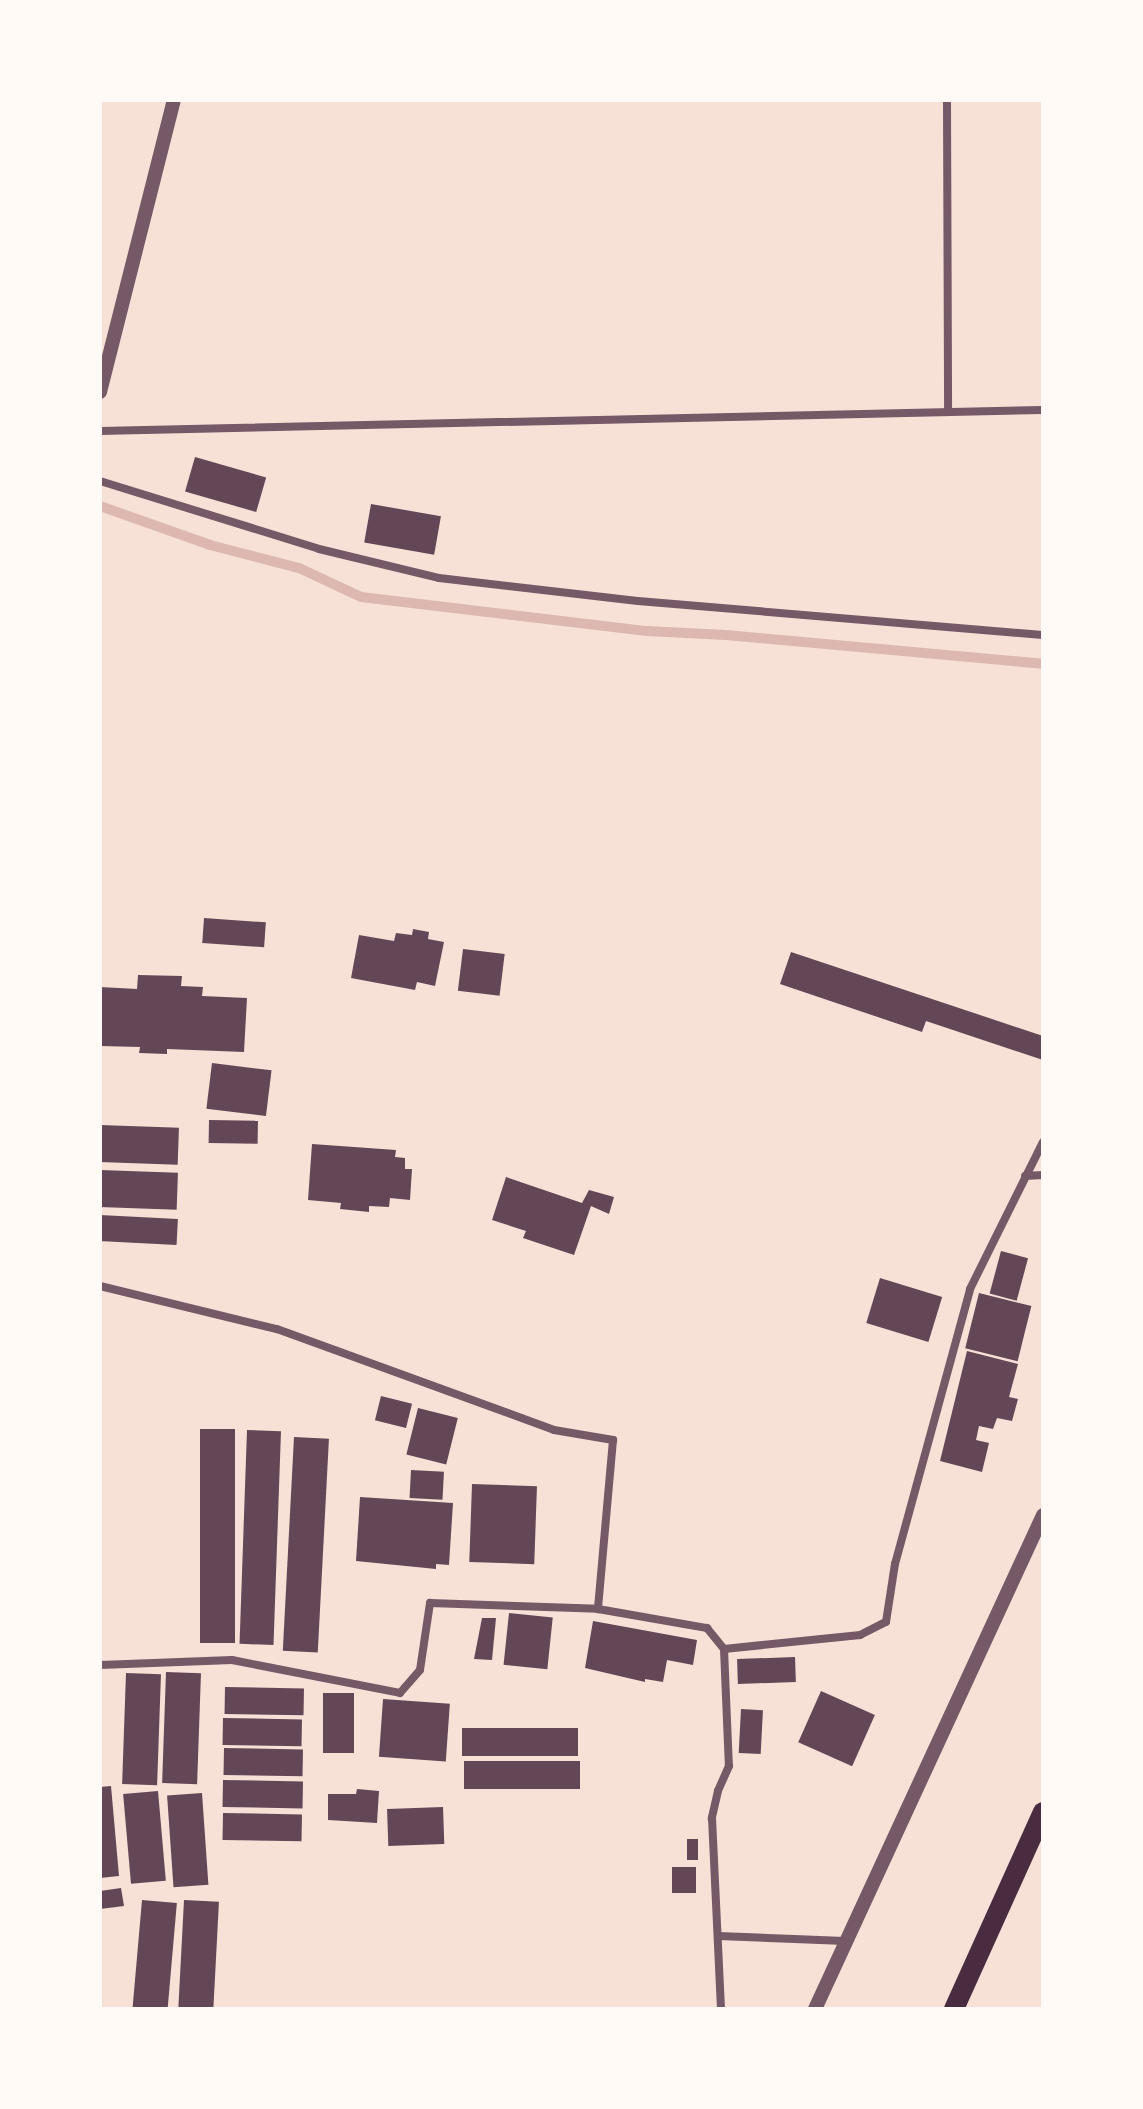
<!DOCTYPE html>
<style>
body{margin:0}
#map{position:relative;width:1143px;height:2109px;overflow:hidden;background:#f7e1d7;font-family:Ubuntu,sans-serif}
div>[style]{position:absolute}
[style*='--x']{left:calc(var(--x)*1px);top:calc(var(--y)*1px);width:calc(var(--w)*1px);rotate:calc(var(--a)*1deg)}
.stream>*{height:10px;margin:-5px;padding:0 5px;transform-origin:5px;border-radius:5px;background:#dcb8b0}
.building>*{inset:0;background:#644757;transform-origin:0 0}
.minor>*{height:8px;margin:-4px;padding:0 4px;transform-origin:4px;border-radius:4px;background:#755966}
.tertiary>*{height:14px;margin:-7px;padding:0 7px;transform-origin:7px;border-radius:7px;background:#755966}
.primary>*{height:20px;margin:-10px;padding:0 10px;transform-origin:10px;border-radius:10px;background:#4a2c40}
span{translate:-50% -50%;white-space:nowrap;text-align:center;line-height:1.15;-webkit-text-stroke:6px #fffaf5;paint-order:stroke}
.frame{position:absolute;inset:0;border:102px solid #fffaf5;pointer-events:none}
</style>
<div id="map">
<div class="stream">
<div style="--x:100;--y:506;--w:117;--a:19.5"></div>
<div style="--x:210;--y:545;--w:92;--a:14.5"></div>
<div style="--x:299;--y:568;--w:68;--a:25.1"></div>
<div style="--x:361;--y:597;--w:288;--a:6.8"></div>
<div style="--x:647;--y:631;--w:79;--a:2.9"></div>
<div style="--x:726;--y:635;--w:318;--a:5.2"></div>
</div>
<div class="building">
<div style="left:195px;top:457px;width:74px;height:36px;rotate:16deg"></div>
<div style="left:371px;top:504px;width:71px;height:39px;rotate:10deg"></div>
<div style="left:204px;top:918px;width:62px;height:25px;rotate:4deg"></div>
<div style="clip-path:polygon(413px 929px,429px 932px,428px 939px,444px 942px,435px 986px,417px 982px,415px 990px,351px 978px,359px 935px,394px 941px,396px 933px,412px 935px)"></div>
<div style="left:463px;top:949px;width:42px;height:42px;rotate:7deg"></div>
<div style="clip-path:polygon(791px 952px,1043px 1036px,1043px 1060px,926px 1021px,922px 1032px,780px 984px)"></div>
<div style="clip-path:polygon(138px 975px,182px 976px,181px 986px,203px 987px,202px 996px,247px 998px,244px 1052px,167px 1049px,167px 1054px,139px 1053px,140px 1047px,100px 1046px,100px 987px,137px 989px)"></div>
<div style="left:212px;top:1063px;width:60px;height:46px;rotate:7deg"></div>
<div style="left:209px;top:1120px;width:49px;height:23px;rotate:1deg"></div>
<div style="left:100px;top:1125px;width:79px;height:37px;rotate:2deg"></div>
<div style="clip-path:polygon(312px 1144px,396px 1150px,395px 1157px,405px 1158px,405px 1169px,412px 1169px,410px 1200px,390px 1198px,389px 1207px,369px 1206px,369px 1212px,340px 1209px,341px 1203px,308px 1200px)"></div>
<div style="left:100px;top:1170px;width:78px;height:37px;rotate:2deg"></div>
<div style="clip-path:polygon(506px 1177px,582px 1203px,589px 1190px,614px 1197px,609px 1214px,591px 1206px,574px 1255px,523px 1238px,526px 1231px,492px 1220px)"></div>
<div style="left:100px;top:1215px;width:78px;height:26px;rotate:3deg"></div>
<div style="left:1001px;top:1251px;width:28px;height:44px;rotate:15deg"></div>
<div style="left:880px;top:1278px;width:65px;height:47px;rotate:17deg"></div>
<div style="left:979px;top:1293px;width:54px;height:57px;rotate:14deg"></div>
<div style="clip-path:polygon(967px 1351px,1018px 1364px,1009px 1397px,1018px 1399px,1012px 1421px,997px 1418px,993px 1429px,979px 1426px,976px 1440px,989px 1443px,982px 1472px,940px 1461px)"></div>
<div style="left:381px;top:1396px;width:32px;height:25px;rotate:14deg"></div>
<div style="left:418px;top:1408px;width:41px;height:48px;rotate:14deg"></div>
<div style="left:200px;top:1429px;width:35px;height:214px"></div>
<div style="left:247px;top:1430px;width:34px;height:214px;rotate:2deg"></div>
<div style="left:294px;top:1437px;width:35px;height:214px;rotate:3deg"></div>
<div style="left:411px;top:1470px;width:33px;height:28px;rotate:3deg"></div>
<div style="left:472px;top:1484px;width:65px;height:78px;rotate:2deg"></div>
<div style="clip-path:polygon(360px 1497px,453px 1503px,449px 1565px,436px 1564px,436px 1569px,356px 1561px)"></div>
<div style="left:509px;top:1613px;width:44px;height:52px;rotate:6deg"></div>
<div style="clip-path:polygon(482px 1618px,496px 1618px,492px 1660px,474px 1659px)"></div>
<div style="clip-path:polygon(593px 1621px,697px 1640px,693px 1665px,667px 1660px,663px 1682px,645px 1679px,645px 1682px,585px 1668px)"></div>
<div style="left:795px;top:1657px;width:25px;height:58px;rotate:88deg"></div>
<div style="left:166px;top:1672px;width:35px;height:111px;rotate:2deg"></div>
<div style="left:126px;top:1673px;width:35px;height:111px;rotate:2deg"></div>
<div style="left:225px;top:1687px;width:79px;height:27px;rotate:1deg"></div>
<div style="left:821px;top:1691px;width:59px;height:56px;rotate:24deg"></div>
<div style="left:323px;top:1693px;width:31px;height:60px"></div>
<div style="left:383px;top:1699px;width:67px;height:58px;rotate:4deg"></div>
<div style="left:741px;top:1709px;width:22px;height:44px;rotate:3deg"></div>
<div style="left:223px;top:1718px;width:79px;height:27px;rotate:1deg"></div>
<div style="left:578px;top:1728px;width:28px;height:116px;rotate:90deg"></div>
<div style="left:224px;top:1748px;width:79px;height:27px;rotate:1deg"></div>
<div style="left:464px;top:1761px;width:116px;height:28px"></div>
<div style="left:223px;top:1780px;width:80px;height:27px;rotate:1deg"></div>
<div style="clip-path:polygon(111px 1786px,119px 1876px,100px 1878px,100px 1787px)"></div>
<div style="clip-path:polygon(357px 1789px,379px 1791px,377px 1823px,328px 1820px,328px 1794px,356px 1794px)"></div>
<div style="left:158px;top:1791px;width:90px;height:35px;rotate:85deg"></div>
<div style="left:202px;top:1793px;width:92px;height:35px;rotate:86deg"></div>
<div style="left:443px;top:1807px;width:37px;height:56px;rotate:88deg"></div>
<div style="left:223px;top:1813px;width:79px;height:27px;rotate:1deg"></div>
<div style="left:687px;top:1839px;width:11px;height:21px"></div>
<div style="left:672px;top:1867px;width:24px;height:26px"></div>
<div style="clip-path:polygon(121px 1888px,124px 1906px,100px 1909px,100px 1891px)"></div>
<div style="left:142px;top:1900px;width:35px;height:109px;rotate:5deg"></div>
<div style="left:184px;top:1900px;width:35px;height:109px;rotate:3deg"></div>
</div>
<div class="minor">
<div style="--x:947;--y:100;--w:311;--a:89.8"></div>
<div style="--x:100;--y:431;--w:943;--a:-1.28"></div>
<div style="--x:100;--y:481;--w:229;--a:17.2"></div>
<div style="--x:319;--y:549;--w:123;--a:13.6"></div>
<div style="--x:439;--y:578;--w:200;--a:6.6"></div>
<div style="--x:638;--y:601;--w:406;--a:4.8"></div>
<div style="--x:1025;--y:1176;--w:18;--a:-3"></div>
<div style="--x:100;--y:1286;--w:182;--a:13.7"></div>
<div style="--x:277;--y:1329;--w:295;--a:20"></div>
<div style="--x:554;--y:1430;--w:60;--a:9.6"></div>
<div style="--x:613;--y:1440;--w:170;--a:95.1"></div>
<div style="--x:724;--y:1649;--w:137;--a:-5.9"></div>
<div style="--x:860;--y:1635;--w:29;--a:-27"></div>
<div style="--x:886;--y:1622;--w:59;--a:-81.2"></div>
<div style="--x:895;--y:1564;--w:285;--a:-74.7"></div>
<div style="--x:970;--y:1289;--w:164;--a:-63.6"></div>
<div style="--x:100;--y:1665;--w:132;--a:-2.2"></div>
<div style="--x:232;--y:1660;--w:171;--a:11.1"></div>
<div style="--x:400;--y:1693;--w:30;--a:-49"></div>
<div style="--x:420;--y:1670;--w:68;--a:-81.5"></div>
<div style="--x:430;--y:1603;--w:168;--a:2"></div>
<div style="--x:598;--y:1609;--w:111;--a:9.9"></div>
<div style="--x:707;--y:1628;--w:27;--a:51"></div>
<div style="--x:724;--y:1649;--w:117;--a:87.6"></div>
<div style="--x:729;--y:1766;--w:27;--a:114"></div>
<div style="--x:718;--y:1791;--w:28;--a:103"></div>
<div style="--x:712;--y:1818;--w:191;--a:87.3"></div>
<div style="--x:718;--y:1936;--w:127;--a:2.3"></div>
</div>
<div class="tertiary">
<div style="--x:100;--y:392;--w:301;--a:-75.8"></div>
<div style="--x:815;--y:2009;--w:544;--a:-65.22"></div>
</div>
<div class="primary">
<div style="--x:954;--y:2009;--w:216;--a:-65.7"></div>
</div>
<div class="frame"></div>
</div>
